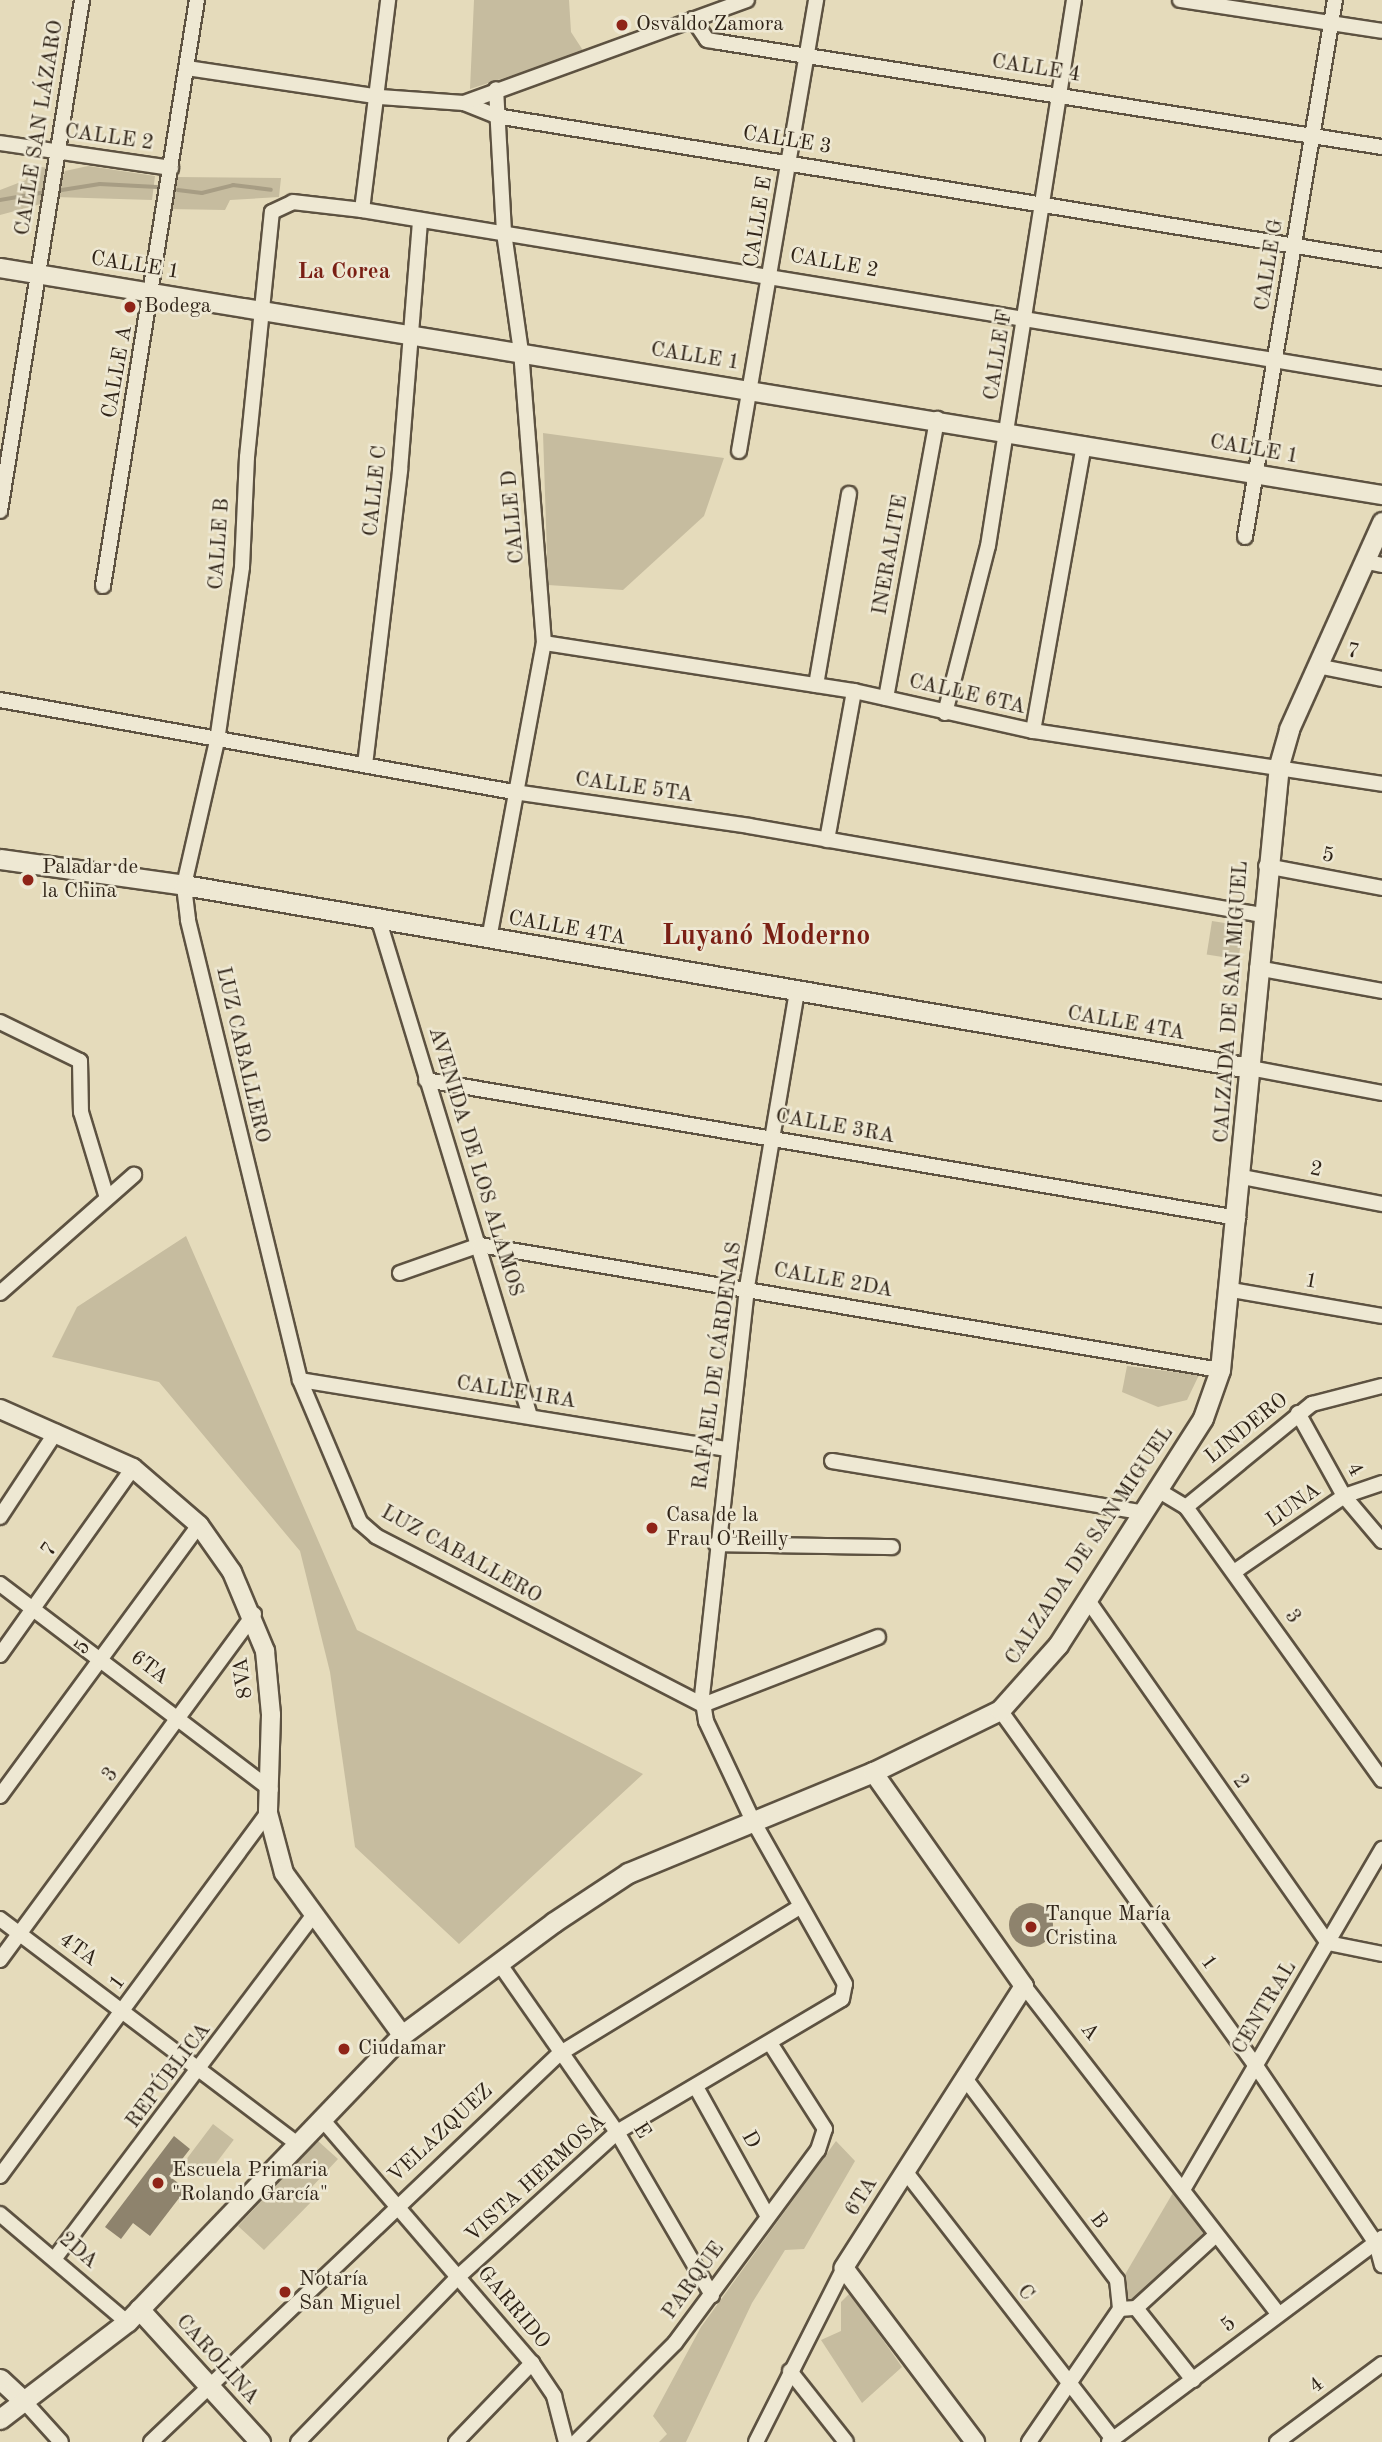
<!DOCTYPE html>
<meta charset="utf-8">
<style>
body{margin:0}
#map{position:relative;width:1382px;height:2442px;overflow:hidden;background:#e5dbbb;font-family:"Old Standard TT",serif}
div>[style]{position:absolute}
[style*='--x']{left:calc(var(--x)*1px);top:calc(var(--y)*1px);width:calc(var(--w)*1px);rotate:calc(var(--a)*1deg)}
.green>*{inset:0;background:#c6bc9f;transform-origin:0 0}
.stream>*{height:3.5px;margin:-1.75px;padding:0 1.75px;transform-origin:1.75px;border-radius:1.75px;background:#a79d84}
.building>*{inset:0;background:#8e836d}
.round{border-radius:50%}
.roads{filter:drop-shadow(2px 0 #5d5241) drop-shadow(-2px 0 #5d5241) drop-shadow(0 2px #5d5241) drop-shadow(0 -2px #5d5241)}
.minor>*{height:14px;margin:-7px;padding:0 7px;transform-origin:7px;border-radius:7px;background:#eee8d3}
.tertiary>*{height:18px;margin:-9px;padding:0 9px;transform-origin:9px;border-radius:9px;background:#eee8d3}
.secondary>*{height:19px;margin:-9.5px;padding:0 9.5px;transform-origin:9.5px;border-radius:9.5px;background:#eee8d3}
.dots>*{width:19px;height:19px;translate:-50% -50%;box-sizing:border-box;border:4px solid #eee8d3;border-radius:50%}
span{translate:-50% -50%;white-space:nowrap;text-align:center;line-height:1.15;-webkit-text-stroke:5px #eee8d3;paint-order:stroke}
.poi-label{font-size:21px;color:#302418}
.left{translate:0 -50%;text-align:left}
.street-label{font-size:21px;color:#302418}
.neighbourhood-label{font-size:23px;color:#7a1f14;font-weight:700}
.district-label{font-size:28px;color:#7a1f14;font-weight:700}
</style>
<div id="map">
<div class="green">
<div style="clip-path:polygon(474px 0,569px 0,571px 32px,584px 52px,470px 89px)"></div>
<div style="clip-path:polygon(29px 165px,48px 168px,41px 204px,0 215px,0 190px,26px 180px)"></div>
<div style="clip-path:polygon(88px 166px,155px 176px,152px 200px,55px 197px,65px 171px)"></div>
<div style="clip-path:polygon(175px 177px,281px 178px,279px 197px,230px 200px,225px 210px,169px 209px)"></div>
<div style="clip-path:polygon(543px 433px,724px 458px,704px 516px,623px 590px,548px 585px)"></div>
<div style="left:1212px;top:921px;width:32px;height:34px;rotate:9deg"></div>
<div style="clip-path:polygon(186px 1236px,357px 1630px,643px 1774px,459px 1944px,355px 1847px,330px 1672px,300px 1551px,159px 1382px,52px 1357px,77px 1307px)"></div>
<div style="clip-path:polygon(1127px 1366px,1199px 1375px,1187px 1400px,1158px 1407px,1122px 1392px)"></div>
<div style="left:213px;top:2124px;width:26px;height:47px;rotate:37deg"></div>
<div style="clip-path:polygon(318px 2141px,338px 2159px,310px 2189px,317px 2196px,264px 2250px,238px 2226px)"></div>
<div style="clip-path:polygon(836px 2141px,855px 2161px,804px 2249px,785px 2250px,752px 2303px,686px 2442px,659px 2442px,667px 2434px,653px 2416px,701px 2327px)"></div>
<div style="clip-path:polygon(1174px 2191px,1199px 2217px,1204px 2236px,1132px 2304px,1124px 2302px,1123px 2278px)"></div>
<div style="clip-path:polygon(850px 2293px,902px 2367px,862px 2403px,821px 2340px,841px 2331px,841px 2302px)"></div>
</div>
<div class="stream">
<div style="--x:62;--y:190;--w:38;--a:-9"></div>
<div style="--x:100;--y:184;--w:57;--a:3"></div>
<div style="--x:178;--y:190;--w:24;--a:7"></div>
<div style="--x:202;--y:193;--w:32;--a:-14"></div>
<div style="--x:233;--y:185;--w:38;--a:7"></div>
<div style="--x:0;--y:200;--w:42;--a:-9.7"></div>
</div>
<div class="building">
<div class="round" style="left:1009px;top:1903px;width:44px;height:44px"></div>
<div style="clip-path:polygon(174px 2136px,190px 2149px,169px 2176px,186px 2189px,150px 2236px,133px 2223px,121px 2239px,105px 2227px)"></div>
</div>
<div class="roads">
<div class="minor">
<div style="--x:1180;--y:0;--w:204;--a:8.7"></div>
<div style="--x:693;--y:19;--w:25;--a:56"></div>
<div style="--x:707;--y:40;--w:12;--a:9"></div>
<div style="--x:719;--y:42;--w:671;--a:9"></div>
<div style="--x:187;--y:68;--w:195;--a:8.5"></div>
<div style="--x:380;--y:97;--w:84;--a:4.1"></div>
<div style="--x:464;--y:103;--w:35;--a:22"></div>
<div style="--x:496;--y:116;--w:898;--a:9.23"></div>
<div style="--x:464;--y:103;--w:301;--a:-20"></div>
<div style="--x:0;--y:143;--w:173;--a:8.3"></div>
<div style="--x:362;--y:210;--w:212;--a:-82.9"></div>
<div style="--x:739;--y:451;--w:458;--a:-80.3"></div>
<div style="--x:0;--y:511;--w:518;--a:-80.88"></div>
<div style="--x:1245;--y:537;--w:544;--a:-80.49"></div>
<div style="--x:1363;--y:561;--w:19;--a:12"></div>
<div style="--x:103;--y:586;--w:593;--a:-80.89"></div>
<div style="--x:544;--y:643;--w:314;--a:8.8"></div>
<div style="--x:854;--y:691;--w:183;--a:12.6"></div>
<div style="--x:1033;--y:731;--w:353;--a:8.6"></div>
<div style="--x:1317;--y:666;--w:66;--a:11.3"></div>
<div style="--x:816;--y:685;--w:194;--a:-80.2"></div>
<div style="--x:886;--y:698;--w:284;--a:-79.6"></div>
<div style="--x:0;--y:700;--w:522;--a:10.15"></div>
<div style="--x:514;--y:792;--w:237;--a:8.2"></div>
<div style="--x:749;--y:826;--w:521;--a:9.84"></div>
<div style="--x:945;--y:713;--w:172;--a:-75.6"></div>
<div style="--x:988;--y:546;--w:553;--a:-81.05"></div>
<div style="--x:1033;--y:731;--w:291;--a:-79.9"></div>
<div style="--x:365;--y:765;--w:297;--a:-83.2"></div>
<div style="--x:400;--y:470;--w:251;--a:-85.4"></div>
<div style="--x:827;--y:840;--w:151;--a:-79.7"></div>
<div style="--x:1266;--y:866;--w:118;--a:10.7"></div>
<div style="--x:379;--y:921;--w:518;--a:73.04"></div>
<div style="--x:489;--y:939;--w:301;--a:-79.5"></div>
<div style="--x:544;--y:643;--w:292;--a:-94.5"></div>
<div style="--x:521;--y:352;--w:121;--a:-98.1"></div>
<div style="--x:504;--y:232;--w:143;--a:-93.2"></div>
<div style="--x:1257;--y:968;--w:127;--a:10.4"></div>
<div style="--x:0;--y:1022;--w:89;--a:26"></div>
<div style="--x:80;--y:1061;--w:51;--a:88.9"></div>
<div style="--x:81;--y:1112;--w:87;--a:73.2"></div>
<div style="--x:1250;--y:1068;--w:134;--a:10.7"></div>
<div style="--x:426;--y:1080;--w:824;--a:9.65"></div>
<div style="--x:1242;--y:1177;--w:143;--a:10.9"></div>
<div style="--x:400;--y:1273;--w:85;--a:-19.3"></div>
<div style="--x:480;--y:1245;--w:750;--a:9.59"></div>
<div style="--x:1232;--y:1290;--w:152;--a:9.8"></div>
<div style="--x:0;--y:1293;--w:179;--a:-41.4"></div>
<div style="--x:300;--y:1380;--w:432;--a:9.2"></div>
<div style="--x:1298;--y:1413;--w:95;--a:61"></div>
<div style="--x:1344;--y:1496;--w:59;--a:49.8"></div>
<div style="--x:832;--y:1461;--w:313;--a:9.4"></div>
<div style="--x:1156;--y:1489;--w:35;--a:31"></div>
<div style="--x:1186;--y:1507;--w:336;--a:54.3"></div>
<div style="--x:1186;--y:1507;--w:163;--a:-39.3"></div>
<div style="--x:1312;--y:1404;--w:72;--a:-14.4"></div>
<div style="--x:0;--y:1517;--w:102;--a:-56.6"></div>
<div style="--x:716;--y:1544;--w:176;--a:1"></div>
<div style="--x:1234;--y:1572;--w:134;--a:-34.6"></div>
<div style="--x:1344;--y:1496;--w:40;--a:-18.9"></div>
<div style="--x:0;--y:1584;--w:340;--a:37.2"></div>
<div style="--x:1087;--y:1599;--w:420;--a:55"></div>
<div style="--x:1328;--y:1943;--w:55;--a:11.5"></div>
<div style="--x:878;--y:1637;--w:188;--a:158.8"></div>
<div style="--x:703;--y:1705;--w:368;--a:-152.7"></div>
<div style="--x:376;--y:1536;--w:21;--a:-139"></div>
<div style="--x:360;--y:1522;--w:154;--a:-112.9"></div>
<div style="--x:300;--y:1380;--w:474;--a:-103.7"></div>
<div style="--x:188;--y:919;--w:34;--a:-97"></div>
<div style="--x:184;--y:885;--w:148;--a:-77.1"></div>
<div style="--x:217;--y:741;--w:176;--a:-81.8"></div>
<div style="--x:242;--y:567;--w:110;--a:-87.4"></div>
<div style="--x:247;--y:457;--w:246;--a:-84.2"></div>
<div style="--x:272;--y:212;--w:23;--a:-25"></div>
<div style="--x:293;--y:202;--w:69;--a:6.6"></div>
<div style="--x:362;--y:210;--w:1034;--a:9.35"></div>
<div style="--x:0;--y:1655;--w:229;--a:-54.6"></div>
<div style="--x:1000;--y:1710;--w:438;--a:54.3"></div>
<div style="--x:1256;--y:2066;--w:214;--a:55.9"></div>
<div style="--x:1376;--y:2243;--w:23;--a:75"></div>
<div style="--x:0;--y:1796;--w:336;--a:-53.7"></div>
<div style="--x:0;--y:1919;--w:373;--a:37.1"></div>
<div style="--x:0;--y:1960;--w:429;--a:-53.7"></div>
<div style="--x:499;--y:1963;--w:206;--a:55.1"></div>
<div style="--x:617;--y:2132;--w:189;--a:59.8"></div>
<div style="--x:1024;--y:1986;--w:415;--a:52.2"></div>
<div style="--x:964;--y:2077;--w:254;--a:53"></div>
<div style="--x:1117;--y:2280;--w:29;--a:84"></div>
<div style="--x:1120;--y:2309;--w:16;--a:-4"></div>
<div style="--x:1136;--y:2308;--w:92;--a:51.6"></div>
<div style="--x:696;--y:2087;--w:146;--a:61"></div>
<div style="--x:321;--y:2118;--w:323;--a:49.3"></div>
<div style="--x:532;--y:2363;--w:40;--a:56"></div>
<div style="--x:554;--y:2396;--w:48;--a:75.4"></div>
<div style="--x:905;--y:2171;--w:339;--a:52.2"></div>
<div style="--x:0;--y:2176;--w:451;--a:-53.6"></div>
<div style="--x:1184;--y:2188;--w:393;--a:-59.7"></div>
<div style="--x:0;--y:2214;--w:167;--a:40.4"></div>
<div style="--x:55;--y:2258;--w:427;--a:-53"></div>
<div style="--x:1136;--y:2308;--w:108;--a:-42.4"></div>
<div style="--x:790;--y:2371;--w:90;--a:51.7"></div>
<div style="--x:24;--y:2401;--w:55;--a:47.9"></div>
<div style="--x:151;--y:2442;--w:563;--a:-43.56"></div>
<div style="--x:559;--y:2054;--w:282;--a:-31.4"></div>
<div style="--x:298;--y:2442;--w:231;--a:-45.9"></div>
<div style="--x:459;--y:2276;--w:214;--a:-42.3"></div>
<div style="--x:617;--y:2132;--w:261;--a:-30.6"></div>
<div style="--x:842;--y:1999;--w:15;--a:-79"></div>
<div style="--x:845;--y:1984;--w:187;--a:-119.4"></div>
<div style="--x:753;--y:1821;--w:110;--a:-115.2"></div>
<div style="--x:706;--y:1721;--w:25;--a:-99"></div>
<div style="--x:702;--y:1696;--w:411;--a:-83.7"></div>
<div style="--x:747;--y:1287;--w:299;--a:-80.4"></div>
<div style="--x:456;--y:2442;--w:110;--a:-46.1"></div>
<div style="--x:576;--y:2442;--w:140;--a:-45"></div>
<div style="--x:675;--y:2343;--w:240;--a:-53.5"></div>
<div style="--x:818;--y:2150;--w:22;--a:-72"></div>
<div style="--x:825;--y:2129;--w:102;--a:-122.6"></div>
<div style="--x:756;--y:2442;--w:195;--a:-63.2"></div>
<div style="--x:1029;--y:2442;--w:161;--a:-55.6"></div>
<div style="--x:1109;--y:2442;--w:341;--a:-36.8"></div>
<div style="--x:1277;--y:2442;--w:131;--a:-36.6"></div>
</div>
<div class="tertiary">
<div style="--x:0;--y:268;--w:1401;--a:9.33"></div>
<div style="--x:0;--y:1409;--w:145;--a:23.9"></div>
<div style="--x:133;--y:1468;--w:87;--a:40.8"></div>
<div style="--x:199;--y:1525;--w:57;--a:54.9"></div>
<div style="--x:232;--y:1572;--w:86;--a:67.3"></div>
<div style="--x:265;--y:1651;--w:64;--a:84.6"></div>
<div style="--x:271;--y:1715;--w:98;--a:91.8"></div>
<div style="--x:268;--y:1813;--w:62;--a:75.1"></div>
<div style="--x:284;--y:1873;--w:200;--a:53.9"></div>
<div style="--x:873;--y:1772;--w:262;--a:54.8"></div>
<div style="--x:1024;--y:1986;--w:335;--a:122.6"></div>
<div style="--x:844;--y:2268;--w:218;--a:53"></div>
</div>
<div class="secondary">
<div style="--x:0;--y:859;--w:186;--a:8"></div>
<div style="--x:184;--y:885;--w:1082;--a:9.74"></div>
<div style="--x:139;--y:2309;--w:180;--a:47.7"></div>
<div style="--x:0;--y:2379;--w:33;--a:43"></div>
<div style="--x:0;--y:2419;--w:160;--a:-37.4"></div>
<div style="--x:127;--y:2322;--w:397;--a:-46.2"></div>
<div style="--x:402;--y:2035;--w:189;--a:-36.6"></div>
<div style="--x:554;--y:1922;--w:89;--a:-33.5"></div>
<div style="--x:628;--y:1873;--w:265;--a:-22.4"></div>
<div style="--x:873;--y:1772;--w:141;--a:-26"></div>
<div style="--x:1000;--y:1710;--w:87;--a:-48.3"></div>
<div style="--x:1058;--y:1645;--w:269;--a:-57.4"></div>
<div style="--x:1203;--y:1418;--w:51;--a:-70.5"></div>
<div style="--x:1220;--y:1370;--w:608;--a:-84.43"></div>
<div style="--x:1279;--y:765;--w:37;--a:-74"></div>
<div style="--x:1289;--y:729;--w:227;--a:-65.8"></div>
</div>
</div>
<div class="dots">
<div style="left:622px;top:25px;background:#8f2418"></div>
<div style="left:130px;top:307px;background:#8f2418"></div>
<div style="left:28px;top:880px;background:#8f2418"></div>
<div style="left:652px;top:1528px;background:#8f2418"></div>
<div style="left:1031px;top:1927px;background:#8f2418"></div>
<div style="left:344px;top:2049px;background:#8f2418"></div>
<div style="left:158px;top:2183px;background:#8f2418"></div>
<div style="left:285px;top:2292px;background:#8f2418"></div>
</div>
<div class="poi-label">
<span class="left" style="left:636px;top:25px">Osvaldo Zamora</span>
<span class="left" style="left:144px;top:307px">Bodega</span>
<span class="left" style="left:42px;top:880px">Paladar de<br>la China</span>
<span class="left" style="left:666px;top:1528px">Casa de la<br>Frau O'Reilly</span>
<span class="left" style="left:1045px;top:1927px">Tanque María<br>Cristina</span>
<span class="left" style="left:358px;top:2049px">Ciudamar</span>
<span class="left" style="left:172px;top:2183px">Escuela Primaria<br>"Rolando García"</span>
<span class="left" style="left:299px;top:2292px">Notaría<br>San Miguel</span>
</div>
<div class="street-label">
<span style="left:1036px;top:69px;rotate:9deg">CALLE 4</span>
<span style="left:40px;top:128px;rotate:-81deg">CALLE SAN LÁZARO</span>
<span style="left:109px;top:138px;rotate:8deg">CALLE 2</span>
<span style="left:787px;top:141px;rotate:9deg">CALLE 3</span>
<span style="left:759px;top:222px;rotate:-81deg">CALLE E</span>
<span style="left:834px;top:264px;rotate:10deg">CALLE 2</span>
<span style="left:1270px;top:265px;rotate:-81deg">CALLE G</span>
<span style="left:135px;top:266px;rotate:9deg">CALLE 1</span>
<span style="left:999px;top:355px;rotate:-81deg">CALLE F</span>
<span style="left:695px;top:357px;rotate:9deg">CALLE 1</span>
<span style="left:118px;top:372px;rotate:-80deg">CALLE A</span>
<span style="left:1254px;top:450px;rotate:10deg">CALLE 1</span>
<span style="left:376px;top:491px;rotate:-84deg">CALLE C</span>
<span style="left:514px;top:517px;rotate:-95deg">CALLE D</span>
<span style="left:220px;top:544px;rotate:-86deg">CALLE B</span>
<span style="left:891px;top:555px;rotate:-80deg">INERALITE</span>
<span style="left:1353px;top:652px;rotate:11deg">7</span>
<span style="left:967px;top:695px;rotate:13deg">CALLE 6TA</span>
<span style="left:634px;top:788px;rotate:8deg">CALLE 5TA</span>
<span style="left:1328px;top:856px;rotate:11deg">5</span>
<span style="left:567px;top:929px;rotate:10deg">CALLE 4TA</span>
<span style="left:1232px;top:1002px;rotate:-86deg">CALZADA DE SAN MIGUEL</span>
<span style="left:1126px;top:1024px;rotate:10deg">CALLE 4TA</span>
<span style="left:242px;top:1055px;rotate:77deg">LUZ CABALLERO</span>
<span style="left:835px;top:1127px;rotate:10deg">CALLE 3RA</span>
<span style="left:475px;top:1162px;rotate:73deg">AVENIDA DE LOS ALAMOS</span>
<span style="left:1316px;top:1170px;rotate:11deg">2</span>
<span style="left:833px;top:1281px;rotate:10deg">CALLE 2DA</span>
<span style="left:1311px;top:1282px;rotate:10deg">1</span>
<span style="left:718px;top:1366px;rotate:-82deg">RAFAEL DE CÁRDENAS</span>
<span style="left:516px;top:1393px;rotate:9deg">CALLE 1RA</span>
<span style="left:1247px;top:1429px;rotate:-39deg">LINDERO</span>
<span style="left:1354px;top:1470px;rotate:61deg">4</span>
<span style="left:1294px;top:1506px;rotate:-35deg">LUNA</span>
<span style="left:1090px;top:1546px;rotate:-56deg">CALZADA DE SAN MIGUEL</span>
<span style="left:50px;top:1550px;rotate:-55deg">7</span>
<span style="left:461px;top:1555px;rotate:29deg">LUZ CABALLERO</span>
<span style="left:1292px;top:1617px;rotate:55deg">3</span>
<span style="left:83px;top:1648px;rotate:-54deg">5</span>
<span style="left:149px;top:1668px;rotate:37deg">6TA</span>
<span style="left:244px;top:1678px;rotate:-97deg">8VA</span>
<span style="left:111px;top:1775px;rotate:-53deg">3</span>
<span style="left:1240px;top:1782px;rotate:55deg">2</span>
<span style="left:78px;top:1950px;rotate:36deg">4TA</span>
<span style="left:1208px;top:1963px;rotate:54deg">1</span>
<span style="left:118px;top:1983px;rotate:-54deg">1</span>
<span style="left:1265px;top:2008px;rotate:-59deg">CENTRAL</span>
<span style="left:1089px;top:2032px;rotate:52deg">A</span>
<span style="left:169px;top:2076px;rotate:-53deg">REPÚBLICA</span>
<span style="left:641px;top:2131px;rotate:58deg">E</span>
<span style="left:441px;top:2134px;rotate:-43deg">VELAZQUEZ</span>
<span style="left:750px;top:2140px;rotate:61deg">D</span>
<span style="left:536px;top:2179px;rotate:-42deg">VISTA HERMOSA</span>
<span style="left:862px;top:2197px;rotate:-58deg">6TA</span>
<span style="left:1098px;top:2221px;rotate:53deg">B</span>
<span style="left:78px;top:2251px;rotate:41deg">2DA</span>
<span style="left:694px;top:2281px;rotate:-54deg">PARQUE</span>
<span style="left:1025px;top:2293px;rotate:52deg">C</span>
<span style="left:513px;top:2308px;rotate:50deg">GARRIDO</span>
<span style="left:1229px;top:2325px;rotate:-38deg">5</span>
<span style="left:217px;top:2360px;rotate:48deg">CAROLINA</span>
<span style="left:1317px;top:2386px;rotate:-37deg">4</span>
</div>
<div class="neighbourhood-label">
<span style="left:344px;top:272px">La Corea</span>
</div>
<div class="district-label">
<span style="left:766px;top:937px">Luyanó Moderno</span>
</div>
</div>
